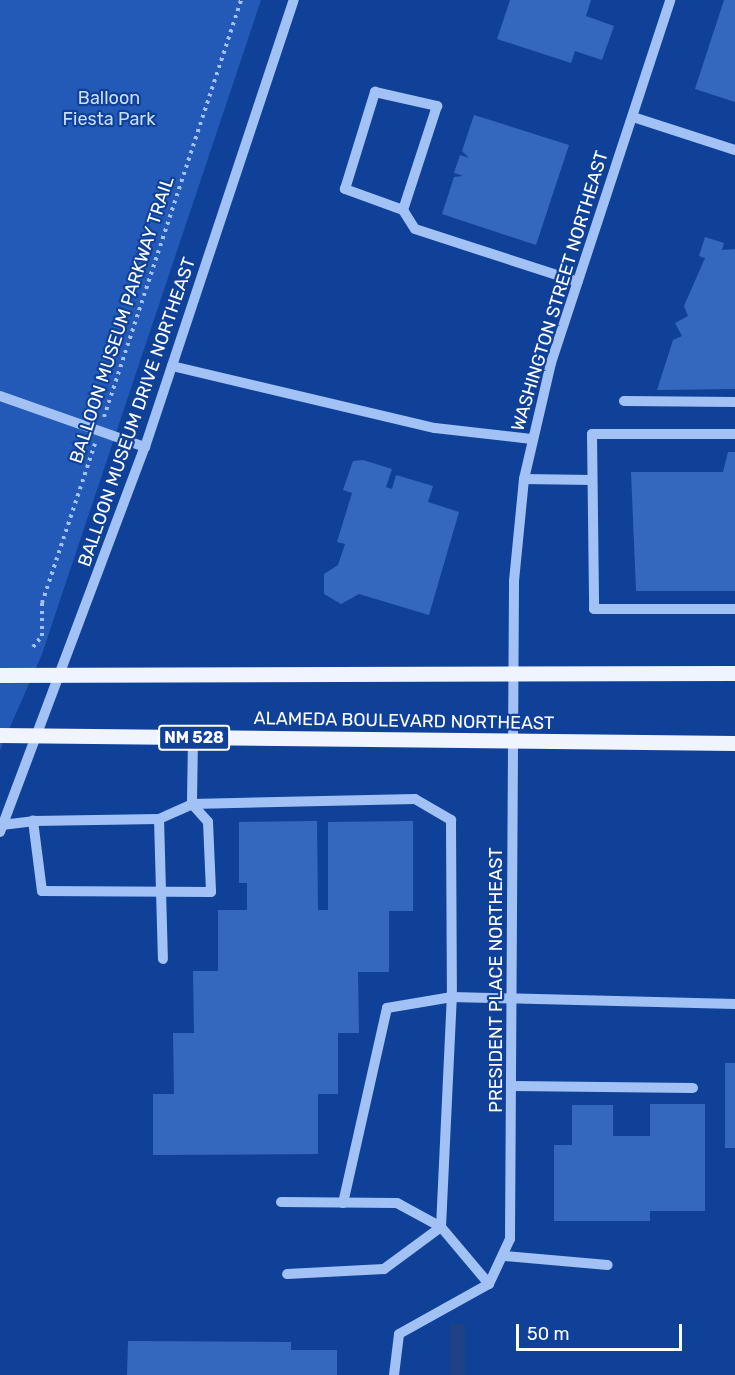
<!DOCTYPE html>
<style>
body{margin:0}
#map{position:relative;width:735px;height:1375px;overflow:hidden;background:#104199;font-family:Rubik,sans-serif}
div>[style]{position:absolute}
[style*='--x']{left:calc(var(--x)*1px);top:calc(var(--y)*1px);width:calc(var(--w)*1px);rotate:calc(var(--a)*1deg)}
.green>*{inset:0;background:#235ab8}
.water>*{inset:0;background:#1e4284;transform-origin:0 0}
.building>*{inset:0;background:#3468bf;transform-origin:0 0}
.path>*{height:4px;margin-top:-2px;transform-origin:0;background:repeating-linear-gradient(90deg,#a2c1f4 0 3px,transparent 0 7.5px)}
.minor>*{height:10px;margin:-5px;padding:0 5px;transform-origin:5px;border-radius:5px;background:#a2c1f4}
.major>*{height:15px;margin:-7.5px;padding:0 7.5px;transform-origin:7.5px;border-radius:7.5px;background:#eff4ff}
span{translate:-50% -50%;white-space:nowrap;text-align:center;line-height:1.15;-webkit-text-stroke:4.5px #104199;paint-order:stroke}
.shield-label span{padding:2px 4px;background:#104199;border:2px solid;border-radius:4px;-webkit-text-stroke-width:0}
.shield-label{font-size:16px;color:#fff;font-weight:700}
.park-label{font-size:18px;color:#cadefe}
.street-label{font-size:18px;color:#fff}
.scale{position:absolute;left:516px;top:1324px;width:166px;height:27px;box-sizing:border-box;border:3px solid #fff;border-top:0;padding-left:8px;font-size:18px;line-height:21px;white-space:nowrap;color:#fff;-webkit-text-stroke:4px #104199;paint-order:stroke}
</style>
<div id="map">
<div class="green">
<div style="clip-path:polygon(0 0,261px 0,42px 654px,0 750px)"></div>
</div>
<div class="water">
<div style="left:450px;top:1324px;width:15px;height:51px"></div>
</div>
<div class="building">
<div style="clip-path:polygon(510px 0,591px 0,586px 16px,614px 26px,602px 60px,575px 51px,571px 63px,497px 39px)"></div>
<div style="clip-path:polygon(724px 0,735px 0,735px 102px,695px 89px)"></div>
<div style="clip-path:polygon(474px 115px,569px 145px,536px 245px,442px 214px,454px 177px,463px 176px,454px 173px,460px 155px,469px 158px,462px 151px)"></div>
<div style="clip-path:polygon(705px 237px,724px 243px,722px 250px,735px 249px,735px 389px,657px 390px,673px 340px,682px 336px,675px 323px,688px 316px,684px 306px,705px 258px,699px 256px)"></div>
<div style="clip-path:polygon(728px 452px,735px 452px,735px 591px,636px 591px,631px 472px,723px 472px)"></div>
<div style="clip-path:polygon(363px 460px,392px 469px,386px 487px,392px 489px,396px 475px,433px 486px,428px 502px,459px 512px,429px 615px,359px 594px,341px 604px,324px 594px,324px 574px,338px 565px,345px 544px,337px 542px,352px 493px,343px 490px,353px 461px)"></div>
<div style="clip-path:polygon(317px 821px,318px 910px,328px 910px,328px 822px,413px 821px,413px 911px,389px 911px,389px 972px,358px 972px,359px 1033px,338px 1033px,338px 1094px,318px 1094px,318px 1154px,153px 1155px,153px 1094px,174px 1094px,173px 1033px,194px 1033px,193px 971px,218px 971px,218px 910px,247px 910px,247px 883px,239px 883px,239px 822px)"></div>
<div style="left:725px;top:1063px;width:10px;height:85px"></div>
<div style="clip-path:polygon(650px 1104px,705px 1104px,705px 1211px,650px 1211px,650px 1221px,554px 1221px,554px 1145px,572px 1145px,572px 1105px,613px 1105px,613px 1136px,650px 1136px)"></div>
<div style="clip-path:polygon(128px 1341px,291px 1342px,291px 1350px,337px 1350px,337px 1375px,127px 1375px)"></div>
</div>
<div class="path">
<div style="--x:104;--y:417;--w:439;--a:-71.8"></div>
<div style="--x:33;--y:647;--w:14;--a:-51"></div>
<div style="--x:42;--y:636;--w:33;--a:-90"></div>
<div style="--x:42;--y:603;--w:168;--a:-71.6"></div>
</div>
<div class="minor">
<div style="--x:633;--y:117;--w:107;--a:17.9"></div>
<div style="--x:403;--y:210;--w:62;--a:-160.1"></div>
<div style="--x:345;--y:189;--w:102;--a:-72.8"></div>
<div style="--x:375;--y:92;--w:64;--a:12.7"></div>
<div style="--x:437;--y:106;--w:109;--a:108.1"></div>
<div style="--x:403;--y:210;--w:22;--a:58"></div>
<div style="--x:415;--y:229;--w:171;--a:18"></div>
<div style="--x:172;--y:366;--w:270;--a:13.3"></div>
<div style="--x:435;--y:428;--w:97;--a:6.5"></div>
<div style="--x:0;--y:396;--w:154;--a:19.4"></div>
<div style="--x:624;--y:401;--w:111;--a:0.5"></div>
<div style="--x:735;--y:434;--w:143;--a:180"></div>
<div style="--x:592;--y:434;--w:175;--a:89.3"></div>
<div style="--x:594;--y:609;--w:141;--a:0"></div>
<div style="--x:524;--y:479;--w:68;--a:0.8"></div>
<div style="--x:193;--y:738;--w:66;--a:90.9"></div>
<div style="--x:192;--y:804;--w:223;--a:-1.3"></div>
<div style="--x:415;--y:799;--w:42;--a:30.3"></div>
<div style="--x:451;--y:820;--w:177;--a:89.7"></div>
<div style="--x:452;--y:997;--w:66;--a:170.4"></div>
<div style="--x:387;--y:1008;--w:200;--a:102.7"></div>
<div style="--x:159;--y:819;--w:140;--a:88.4"></div>
<div style="--x:2;--y:825;--w:31;--a:-7"></div>
<div style="--x:33;--y:821;--w:126;--a:-0.9"></div>
<div style="--x:159;--y:819;--w:36;--a:-24"></div>
<div style="--x:192;--y:804;--w:24;--a:48"></div>
<div style="--x:208;--y:822;--w:70;--a:87.5"></div>
<div style="--x:211;--y:892;--w:169;--a:-179.7"></div>
<div style="--x:42;--y:891;--w:71;--a:-97.3"></div>
<div style="--x:0;--y:832;--w:411;--a:-69.4"></div>
<div style="--x:145;--y:447;--w:471;--a:-71.6"></div>
<div style="--x:512;--y:1086;--w:181;--a:0.6"></div>
<div style="--x:281;--y:1202;--w:116;--a:0.5"></div>
<div style="--x:397;--y:1203;--w:50;--a:28.6"></div>
<div style="--x:441;--y:1227;--w:71;--a:143.6"></div>
<div style="--x:384;--y:1269;--w:97;--a:177"></div>
<div style="--x:505;--y:1256;--w:103;--a:5"></div>
<div style="--x:489;--y:1284;--w:75;--a:-130.1"></div>
<div style="--x:441;--y:1227;--w:230;--a:-87.3"></div>
<div style="--x:452;--y:997;--w:283;--a:1.4"></div>
<div style="--x:394;--y:1375;--w:41;--a:-83"></div>
<div style="--x:399;--y:1334;--w:103;--a:-29.1"></div>
<div style="--x:489;--y:1284;--w:50;--a:-65"></div>
<div style="--x:510;--y:1239;--w:658;--a:-89.65"></div>
<div style="--x:514;--y:581;--w:102;--a:-84.4"></div>
<div style="--x:524;--y:479;--w:119;--a:-76.9"></div>
<div style="--x:551;--y:363;--w:382;--a:-71.8"></div>
</div>
<div class="major">
<div style="--x:0;--y:675;--w:735;--a:-0.16"></div>
<div style="--x:0;--y:735;--w:735;--a:0.62"></div>
</div>
<div class="shield-label">
<span style="left:194px;top:738px">NM 528</span>
</div>
<div class="park-label">
<span style="left:109px;top:109px">Balloon<br>Fiesta Park</span>
</div>
<div class="street-label">
<span style="left:560px;top:291px;rotate:-73deg">WASHINGTON STREET NORTHEAST</span>
<span style="left:122px;top:320px;rotate:-72deg">BALLOON MUSEUM PARKWAY TRAIL</span>
<span style="left:137px;top:412px;rotate:-71deg">BALLOON MUSEUM DRIVE NORTHEAST</span>
<span style="left:404px;top:721px;rotate:1deg">ALAMEDA BOULEVARD NORTHEAST</span>
<span style="left:496px;top:980px;rotate:-90deg">PRESIDENT PLACE NORTHEAST</span>
</div>
<div class="scale">50 m</div>
</div>
